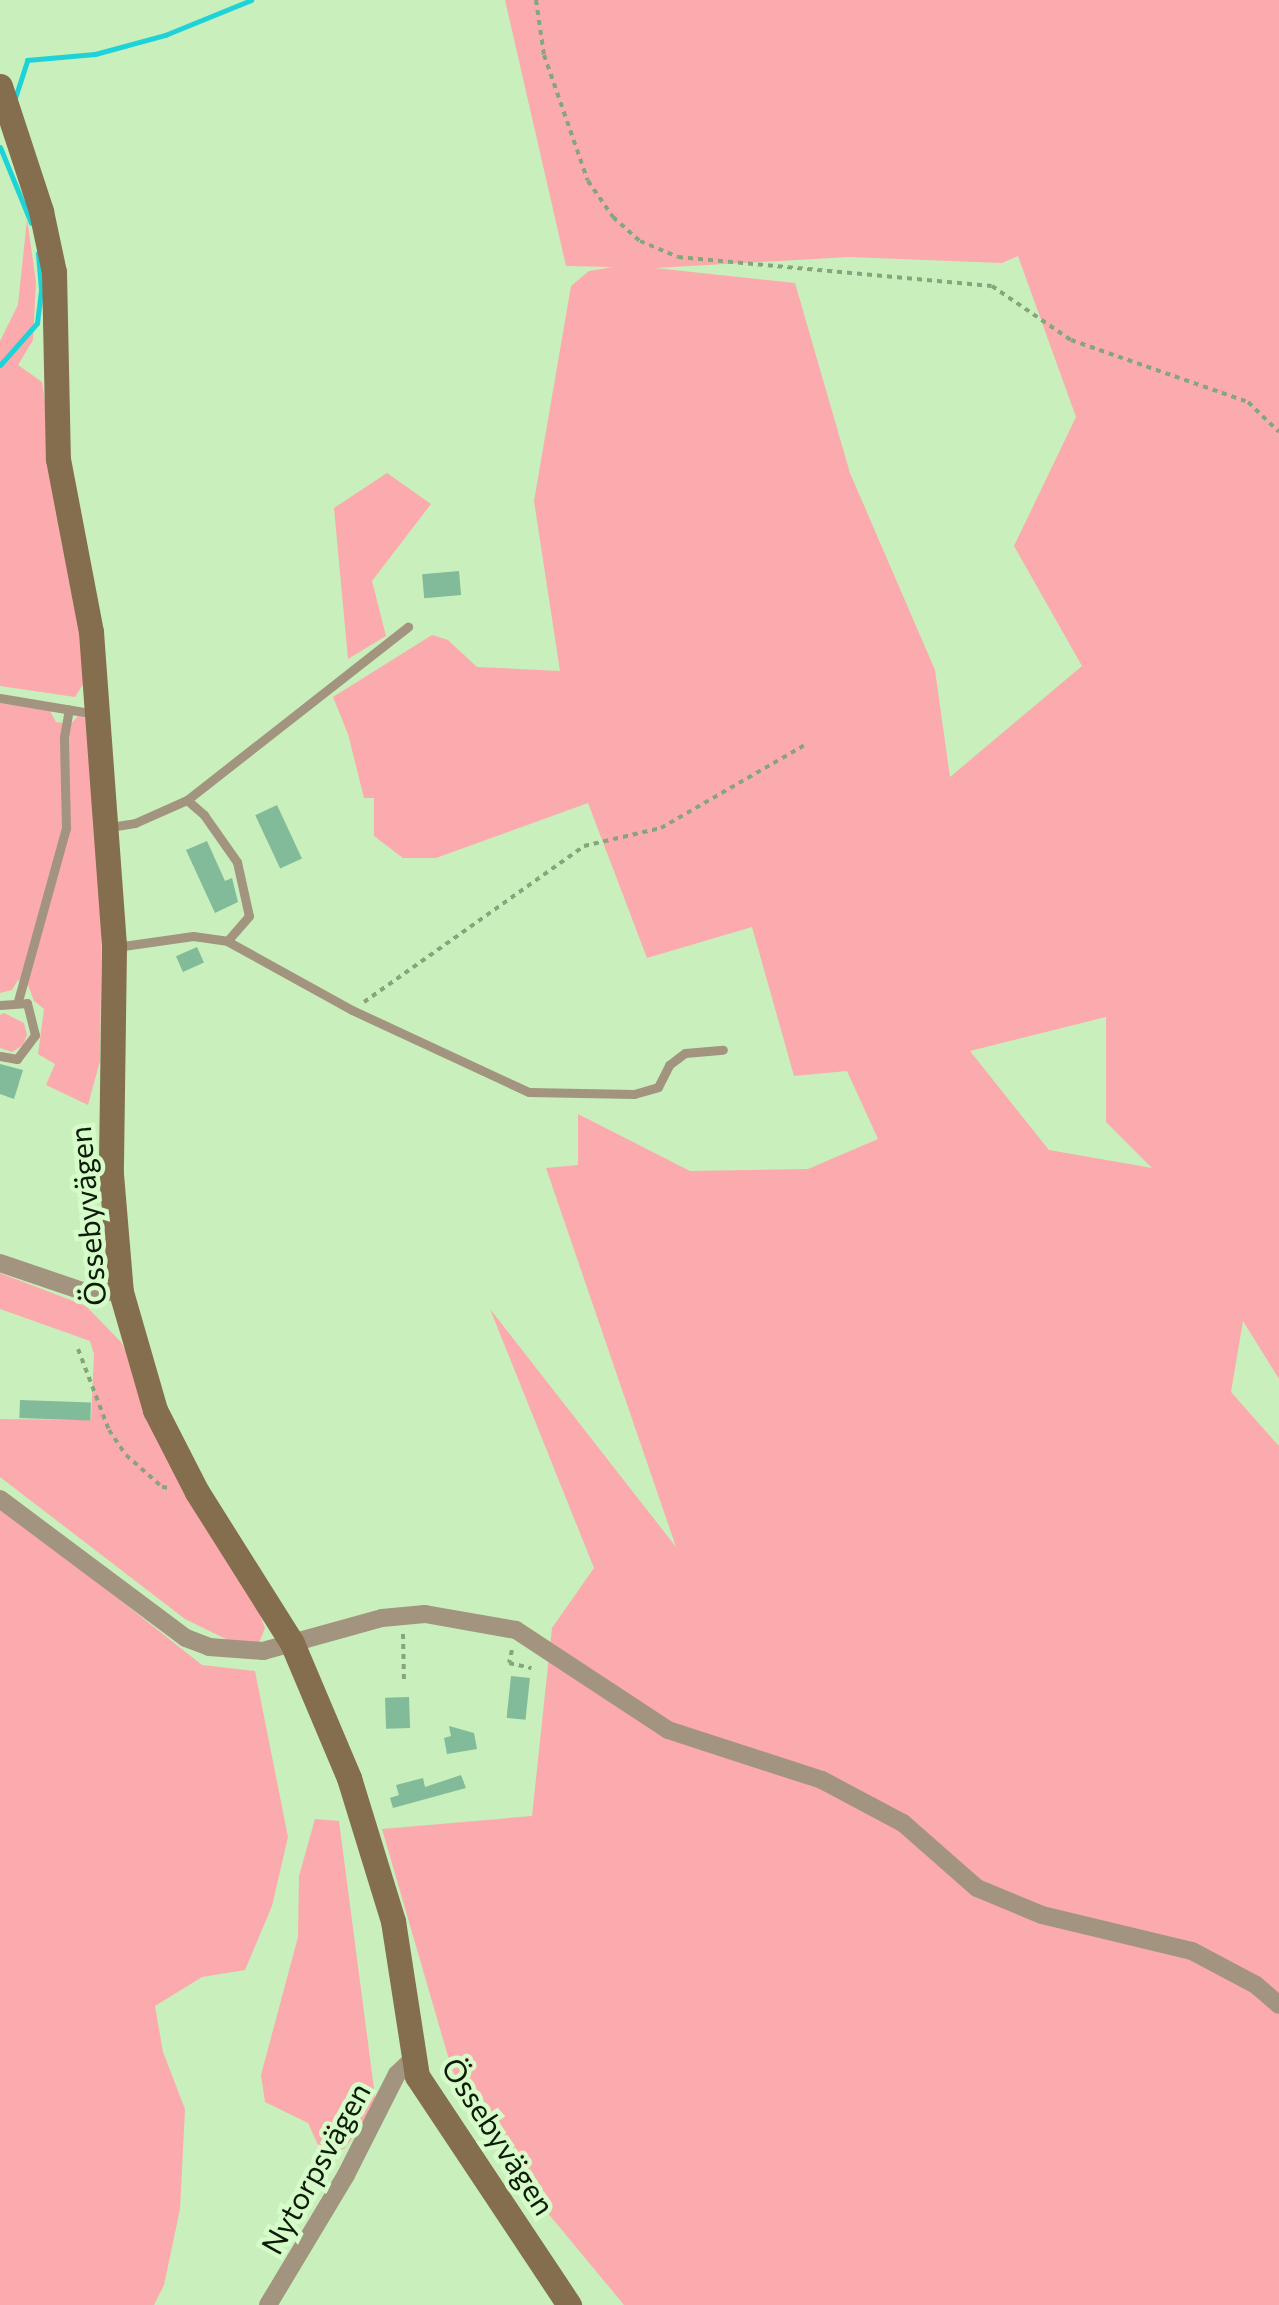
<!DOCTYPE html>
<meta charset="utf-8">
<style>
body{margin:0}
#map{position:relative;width:1279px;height:2305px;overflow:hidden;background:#c9efbc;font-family:Commissioner,sans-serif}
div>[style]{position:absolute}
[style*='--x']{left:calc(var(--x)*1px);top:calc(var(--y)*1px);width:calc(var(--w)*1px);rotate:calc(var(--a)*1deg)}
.green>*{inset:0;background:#fbabad}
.stream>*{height:5px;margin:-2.5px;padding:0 2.5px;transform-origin:2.5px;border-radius:2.5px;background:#1ed3d7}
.building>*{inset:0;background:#81bb99;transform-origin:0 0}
.path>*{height:4px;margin-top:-2px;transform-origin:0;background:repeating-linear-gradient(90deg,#87a57d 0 5px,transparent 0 10px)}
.lane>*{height:9px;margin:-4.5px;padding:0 4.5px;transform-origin:4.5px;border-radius:4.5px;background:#a2947e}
.street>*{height:18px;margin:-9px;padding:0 9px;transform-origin:9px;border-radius:9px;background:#a2947e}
.secondary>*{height:25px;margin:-12.5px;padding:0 12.5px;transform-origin:12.5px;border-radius:12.5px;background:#846e4e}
span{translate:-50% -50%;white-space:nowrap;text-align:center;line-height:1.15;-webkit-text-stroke:9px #d6fcc9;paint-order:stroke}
.street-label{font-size:30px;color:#0d1b08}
</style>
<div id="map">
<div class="green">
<div style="clip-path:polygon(evenodd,505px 0,1279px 0,1279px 1379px,1243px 1321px,1231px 1392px,1279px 1446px,1279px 2305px,624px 2305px,518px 2177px,452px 2070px,382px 1829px,532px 1816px,552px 1628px,594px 1568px,490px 1309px,676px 1547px,546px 1168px,578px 1165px,578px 1114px,690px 1171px,808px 1169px,878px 1139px,847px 1071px,794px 1076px,752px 927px,647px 958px,588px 803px,436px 858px,403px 858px,374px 836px,374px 798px,364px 798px,348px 734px,333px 697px,432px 635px,448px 640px,477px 667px,560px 671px,534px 501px,571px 286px,589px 271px,613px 267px,566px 266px,505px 0,1018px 256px,1076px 417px,1014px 546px,1082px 666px,950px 777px,935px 670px,850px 473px,795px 283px,655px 268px,849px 257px,1002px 263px,1018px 256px,505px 0,1106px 1017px,1106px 1122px,1152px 1168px,1049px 1150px,970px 1051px,1106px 1017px)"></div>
<div style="clip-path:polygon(27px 219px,36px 282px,33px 340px,18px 365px,42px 382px,87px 678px,75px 697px,0 686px,0 341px,18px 305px)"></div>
<div style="clip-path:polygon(387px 473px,431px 504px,372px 581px,386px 636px,348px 659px,334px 508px)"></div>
<div style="clip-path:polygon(0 703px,50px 711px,56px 722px,71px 724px,78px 716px,86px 718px,102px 904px,100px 1061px,88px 1105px,46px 1085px,55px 1064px,38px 1054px,44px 1009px,34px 1001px,28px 985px,18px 980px,12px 990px,0 993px)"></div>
<div style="clip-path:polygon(4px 1013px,24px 1023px,27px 1035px,23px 1045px,12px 1052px,0 1048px,0 1015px)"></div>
<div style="clip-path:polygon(0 1273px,86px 1306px,121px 1342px,253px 1596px,265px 1628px,259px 1643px,232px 1642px,185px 1619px,0 1477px,0 1419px,91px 1420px,94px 1354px,90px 1341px,0 1309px)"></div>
<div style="clip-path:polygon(5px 1509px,202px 1665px,255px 1671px,288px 1837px,272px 1906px,245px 1970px,202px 1977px,155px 2006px,163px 2052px,185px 2109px,180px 2209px,164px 2285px,154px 2305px,0 2305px,0 1510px)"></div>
<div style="clip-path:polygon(315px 1819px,339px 1821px,376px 2104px,345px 2148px,324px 2158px,308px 2123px,265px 2102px,261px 2075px,298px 1937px,299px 1876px)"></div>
</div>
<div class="stream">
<div style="--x:15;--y:98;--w:40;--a:-72"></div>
<div style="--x:27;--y:60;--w:68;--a:-5"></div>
<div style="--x:95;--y:54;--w:73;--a:-15.2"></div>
<div style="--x:165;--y:35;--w:93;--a:-22.1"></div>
<div style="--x:0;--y:147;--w:82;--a:67.8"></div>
<div style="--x:0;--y:365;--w:56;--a:-48.6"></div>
<div style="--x:37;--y:323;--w:34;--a:-83"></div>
<div style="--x:41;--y:289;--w:36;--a:-95"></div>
</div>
<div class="building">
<div style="left:459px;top:571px;width:24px;height:37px;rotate:85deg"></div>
<div style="left:277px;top:805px;width:59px;height:24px;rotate:65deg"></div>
<div style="clip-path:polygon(207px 841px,225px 881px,232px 878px,238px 902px,215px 913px,186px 850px)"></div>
<div style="left:197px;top:947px;width:17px;height:23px;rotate:66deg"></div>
<div style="clip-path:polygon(0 1064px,23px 1070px,14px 1099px,0 1094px)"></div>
<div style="left:20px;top:1400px;width:71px;height:18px;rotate:2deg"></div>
<div style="left:511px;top:1676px;width:19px;height:42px;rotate:6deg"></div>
<div style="left:409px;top:1697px;width:31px;height:24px;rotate:88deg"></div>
<div style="clip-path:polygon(449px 1726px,474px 1733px,477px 1749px,447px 1754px,444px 1738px,451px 1736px)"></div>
<div style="clip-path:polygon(461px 1775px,466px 1788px,393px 1808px,390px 1798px,399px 1795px,396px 1785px,423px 1778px,425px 1787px)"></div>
</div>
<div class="path">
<div style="--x:536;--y:0;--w:56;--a:81.7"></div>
<div style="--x:544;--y:55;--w:133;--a:70.8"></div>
<div style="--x:588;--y:181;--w:44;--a:55.2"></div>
<div style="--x:613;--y:217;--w:36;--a:42"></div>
<div style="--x:640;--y:241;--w:41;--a:22.8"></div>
<div style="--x:678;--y:257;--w:315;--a:5.3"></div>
<div style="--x:992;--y:286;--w:96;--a:34.4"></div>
<div style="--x:1071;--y:340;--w:188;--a:19.3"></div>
<div style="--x:1248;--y:402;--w:43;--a:44.1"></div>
<div style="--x:364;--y:1002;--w:270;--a:-35.3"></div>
<div style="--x:584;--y:846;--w:79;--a:-13.2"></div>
<div style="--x:661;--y:828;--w:166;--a:-30"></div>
<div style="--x:78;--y:1349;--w:87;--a:69.1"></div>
<div style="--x:109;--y:1430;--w:30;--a:56"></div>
<div style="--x:126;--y:1455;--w:48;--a:41.6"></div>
<div style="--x:162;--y:1487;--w:10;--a:6"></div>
<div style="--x:403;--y:1634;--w:46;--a:88.8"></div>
<div style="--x:512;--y:1650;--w:13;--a:103"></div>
<div style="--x:509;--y:1663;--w:23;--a:13"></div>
</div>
<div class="lane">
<div style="--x:0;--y:698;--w:97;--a:9.5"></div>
<div style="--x:187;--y:800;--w:23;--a:41"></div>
<div style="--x:204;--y:815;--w:57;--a:54.9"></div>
<div style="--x:237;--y:862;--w:55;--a:77.5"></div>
<div style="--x:249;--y:916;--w:33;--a:131"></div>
<div style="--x:110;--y:827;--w:25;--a:-9"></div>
<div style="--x:135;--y:823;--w:57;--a:-23.9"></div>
<div style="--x:187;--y:800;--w:281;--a:-38.1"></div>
<div style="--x:116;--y:947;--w:78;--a:-8.1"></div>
<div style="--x:193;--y:936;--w:34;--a:8"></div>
<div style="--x:227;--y:941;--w:143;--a:28.9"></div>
<div style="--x:352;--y:1010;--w:195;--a:24.9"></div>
<div style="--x:529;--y:1092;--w:105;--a:1.1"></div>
<div style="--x:634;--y:1094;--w:25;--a:-16"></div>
<div style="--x:658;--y:1087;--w:25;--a:-63"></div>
<div style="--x:669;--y:1065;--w:20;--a:-37"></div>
<div style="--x:685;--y:1053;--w:38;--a:-5"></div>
<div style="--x:18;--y:1001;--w:180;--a:-74.5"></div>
<div style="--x:66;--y:828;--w:91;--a:-91.3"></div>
<div style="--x:64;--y:737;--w:28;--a:-80"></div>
<div style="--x:0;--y:1005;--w:27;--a:-4"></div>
<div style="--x:27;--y:1003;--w:33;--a:76"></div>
<div style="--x:35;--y:1035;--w:30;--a:127"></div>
<div style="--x:17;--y:1059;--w:17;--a:-170"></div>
</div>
<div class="street">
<div style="--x:0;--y:1263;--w:90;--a:18.8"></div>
<div style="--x:85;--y:1292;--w:36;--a:0"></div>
<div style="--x:0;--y:1499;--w:232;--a:36.8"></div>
<div style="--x:186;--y:1638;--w:25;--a:21"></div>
<div style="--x:209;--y:1647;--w:54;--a:4.2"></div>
<div style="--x:263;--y:1651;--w:123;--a:-15.5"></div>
<div style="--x:382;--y:1618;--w:43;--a:-5.3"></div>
<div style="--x:425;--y:1614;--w:92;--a:10"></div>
<div style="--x:516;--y:1630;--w:182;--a:33.3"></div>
<div style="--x:668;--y:1730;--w:162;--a:18"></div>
<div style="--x:822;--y:1780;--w:92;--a:28"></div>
<div style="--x:903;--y:1823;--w:98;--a:41.3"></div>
<div style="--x:977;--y:1888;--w:70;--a:22.6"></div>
<div style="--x:1042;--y:1915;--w:154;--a:13.5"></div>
<div style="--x:1192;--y:1951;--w:72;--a:28"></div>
<div style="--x:1256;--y:1985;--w:30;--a:41"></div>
<div style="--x:268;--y:2305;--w:152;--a:-59"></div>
<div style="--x:346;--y:2175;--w:113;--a:-63.2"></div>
<div style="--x:397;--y:2074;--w:21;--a:-43"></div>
</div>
<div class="secondary">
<div style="--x:0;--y:86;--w:132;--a:71.8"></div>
<div style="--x:41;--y:211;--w:62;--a:78"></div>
<div style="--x:54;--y:272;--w:187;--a:88.8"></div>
<div style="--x:58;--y:459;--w:176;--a:79.2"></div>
<div style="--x:91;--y:632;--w:316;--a:85.8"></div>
<div style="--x:114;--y:947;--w:227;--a:90.8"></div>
<div style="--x:111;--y:1174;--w:118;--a:85.2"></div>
<div style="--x:121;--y:1292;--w:123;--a:73.9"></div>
<div style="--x:155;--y:1410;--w:92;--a:62.9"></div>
<div style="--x:197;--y:1492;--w:178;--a:57.8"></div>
<div style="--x:292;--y:1643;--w:147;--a:67.1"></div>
<div style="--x:349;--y:1778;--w:150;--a:72.9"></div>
<div style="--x:393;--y:1921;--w:157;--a:81.2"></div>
<div style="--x:417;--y:2076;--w:275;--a:56.4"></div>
</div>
<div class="street-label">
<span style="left:87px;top:1216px;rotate:-95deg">Össebyvägen</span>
<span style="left:499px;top:2136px;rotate:57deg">Össebyvägen</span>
<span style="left:315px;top:2168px;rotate:-61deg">Nytorpsvägen</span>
</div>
</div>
